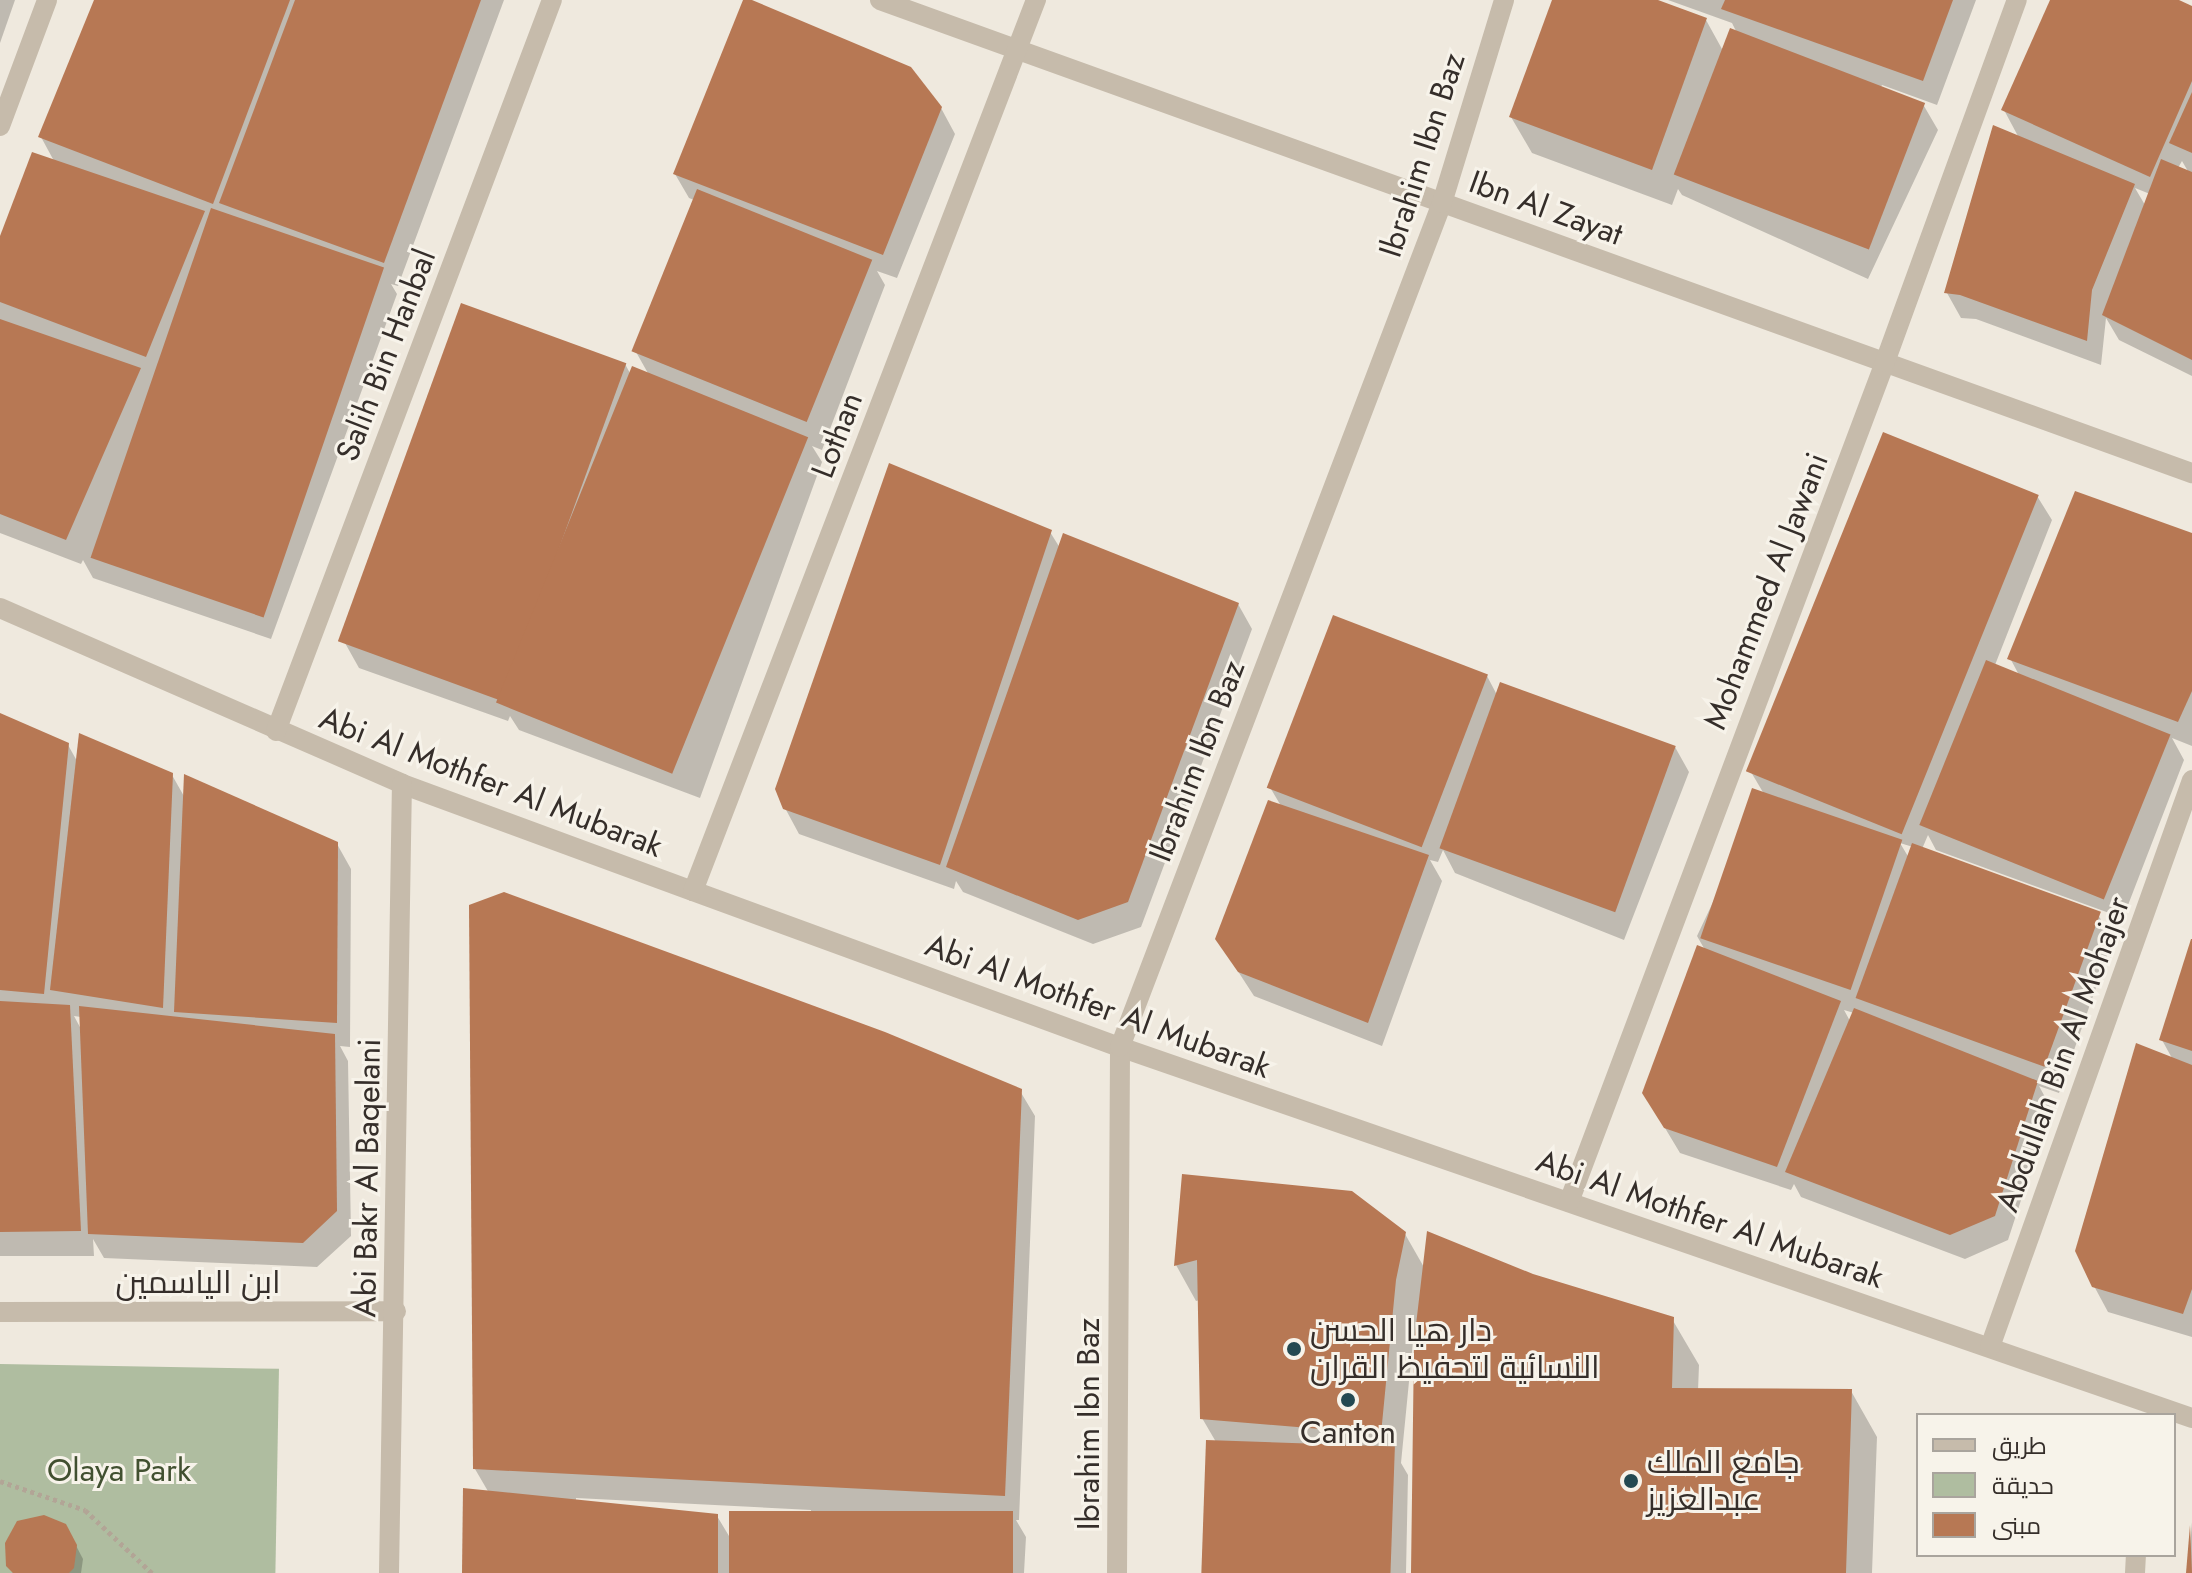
<!DOCTYPE html>
<meta charset="utf-8">
<style>
body{margin:0}
#map{position:relative;width:2192px;height:1573px;overflow:hidden;background:#efe9de;font-family:Jost,Cairo,sans-serif}
div>[style]{position:absolute}
[style*='--x']{left:calc(var(--x)*1px);top:calc(var(--y)*1px);width:calc(var(--w)*1px);rotate:calc(var(--a)*1deg)}
.green>*{inset:0;background:#afbda0;transform-origin:0 0}
.shadow>*{inset:0;background:#0003}
.building>*{inset:0;background:#b77854;transform-origin:0 0}
.path>*{height:5px;margin-top:-2.5px;transform-origin:0;background:repeating-linear-gradient(90deg,#b2a596 0 4px,transparent 0 8px)}
.minor>*{height:20px;margin:-10px;padding:0 10px;transform-origin:10px;border-radius:10px;background:#c6bbab}
.dots>*{width:22px;height:22px;translate:-50% -50%;box-sizing:border-box;border:4px solid #f7f3ea;border-radius:50%}
span{translate:-50% -50%;white-space:nowrap;text-align:center;line-height:1.15;-webkit-text-stroke:6px #f7f3ea;paint-order:stroke}
.street-label{font-size:32px;color:#352e2a}
.poi-label{font-size:32px;color:#352e2a}
.left{translate:0 -50%;text-align:left}
.park-label{font-size:32px;color:#415030}
.legend{position:absolute;left:1916px;top:1413px;width:260px;height:144px;box-sizing:border-box;background:#f7f3ea;border:2px solid #a9a49d;margin:0;padding:10px 14px;list-style:none;font-size:24px;color:#352e2a}
.legend li{display:flex;align-items:center;gap:16px;height:40px}
.legend b{width:40px;border:2px solid #a9a49d}
</style>
<div id="map">
<div class="green">
<div style="left:0;top:1364px;width:279px;height:209px;rotate:1deg"></div>
</div>
<div class="shadow">
<div style="clip-path:polygon(0 0,15px 0,0 43px)"></div>
<div style="clip-path:polygon(96px 0,504px 0,398px 286px,391px 284px,397px 294px,271px 639px,93px 578px,83px 560px,81px 564px,0 533px,0 242px,54px 161px,41px 137px)"></div>
<div style="clip-path:polygon(745px 0,941px 108px,955px 134px,897px 278px,877px 271px,885px 285px,822px 450px,812px 446px,822px 462px,700px 798px,519px 730px,510px 716px,508px 721px,359px 668px,345px 643px,625px 364px,631px 375px,649px 375px,636px 352px,694px 200px,689px 198px,675px 174px)"></div>
<div style="clip-path:polygon(1554px 0,1652px 0,1706px 20px,1722px 49px,1737px 33px,1732px 23px,1668px 0,1976px 0,1937px 105px,1882px 85px,1880px 89px,1924px 106px,1938px 130px,1868px 279px,1682px 195px,1678px 189px,1672px 205px,1532px 153px,1511px 117px)"></div>
<div style="clip-path:polygon(evenodd,2052px 0,2175px 0,2192px 8px,2192px 376px,2119px 340px,2106px 318px,2101px 365px,1976px 319px,1961px 318px,1947px 293px,2019px 138px,2004px 110px,2052px 0,2182px 161px,2189px 173px,2178px 168px,2182px 161px,2052px 0,2135px 188px,2150px 194px,2145px 205px,2135px 188px)"></div>
<div style="clip-path:polygon(evenodd,2037px 496px,2052px 520px,1995px 665px,2019px 675px,2010px 658px,2192px 535px,2192px 746px,2172px 738px,2184px 760px,2123px 918px,1936px 850px,1928px 835px,1922px 849px,2098px 915px,2113px 939px,2059px 1093px,2039px 1086px,2051px 1108px,2008px 1240px,1965px 1259px,1801px 1197px,1794px 1184px,1791px 1190px,1680px 1153px,1659px 1118px,1705px 950px,1697px 936px,1764px 794px,1751px 772px,2037px 496px,1900px 843px,1913px 847px,1909px 858px,1900px 843px,2037px 496px,1844px 1010px,1854px 1013px,1850px 1021px,1844px 1010px)"></div>
<div style="clip-path:polygon(1050px 532px,1060px 548px,1238px 604px,1252px 629px,1141px 927px,1093px 944px,963px 892px,956px 881px,954px 889px,799px 834px,785px 808px)"></div>
<div style="clip-path:polygon(1487px 676px,1497px 695px,1675px 747px,1689px 772px,1624px 940px,1455px 873px,1443px 850px,1438px 862px,1430px 860px,1442px 881px,1382px 1046px,1254px 996px,1217px 939px,1281px 806px,1271px 789px)"></div>
<div style="clip-path:polygon(evenodd,0 715px,68px 745px,77px 761px,172px 775px,185px 798px,337px 844px,351px 869px,350px 1047px,340px 1046px,348px 1061px,351px 1236px,317px 1267px,104px 1258px,93px 1239px,94px 1256px,0 1256px,0 715px,74px 1016px,81px 1017px,81px 1029px,74px 1016px)"></div>
<div style="clip-path:polygon(2192px 943px,2192px 1337px,2108px 1312px,2094px 1286px,2173px 1060px,2162px 1040px)"></div>
<div style="clip-path:polygon(evenodd,1020px 1091px,1035px 1116px,1019px 1520px,1016px 1520px,1026px 1537px,1024px 1573px,464px 1573px,489px 1493px,475px 1469px,1020px 1091px,576px 1498px,811px 1510px,811px 1513px,732px 1541px,717px 1516px,576px 1502px,576px 1498px)"></div>
<div style="clip-path:polygon(1184px 1176px,1405px 1234px,1425px 1269px,1532px 1276px,1672px 1319px,1699px 1365px,1698px 1391px,1851px 1391px,1877px 1437px,1872px 1573px,1413px 1573px,1416px 1341px,1413px 1341px,1401px 1463px,1408px 1475px,1406px 1573px,1209px 1573px,1216px 1442px,1202px 1418px,1200px 1300px,1196px 1301px,1176px 1265px)"></div>
<div style="clip-path:polygon(2192px 1522px,2192px 1573px,2188px 1573px)"></div>
<div style="clip-path:polygon(72px 1538px,83px 1559px,81px 1573px,13px 1573px,8px 1565px)"></div>
</div>
<div class="building">
<div style="clip-path:polygon(94px 0,290px 0,213px 204px,38px 137px)"></div>
<div style="clip-path:polygon(295px 0,481px 0,384px 263px,219px 203px)"></div>
<div style="clip-path:polygon(743px 0,752px 0,911px 67px,942px 107px,883px 255px,673px 174px)"></div>
<div style="clip-path:polygon(1552px 0,1658px 0,1707px 18px,1652px 170px,1509px 117px)"></div>
<div style="clip-path:polygon(1725px 0,1953px 0,1923px 81px,1721px 9px)"></div>
<div style="clip-path:polygon(2050px 0,2179px 0,2192px 6px,2192px 81px,2150px 177px,2001px 110px)"></div>
<div style="left:1730px;top:28px;width:209px;height:157px;rotate:21deg"></div>
<div style="clip-path:polygon(2192px 92px,2192px 153px,2169px 143px)"></div>
<div style="clip-path:polygon(1993px 125px,2135px 184px,2092px 290px,2087px 341px,1960px 295px,1944px 293px)"></div>
<div style="clip-path:polygon(32px 152px,205px 211px,146px 357px,0 302px,0 236px)"></div>
<div style="clip-path:polygon(2161px 159px,2192px 172px,2192px 360px,2102px 315px)"></div>
<div style="left:697px;top:189px;width:189px;height:175px;rotate:22deg"></div>
<div style="left:211px;top:208px;width:183px;height:370px;rotate:19deg"></div>
<div style="left:461px;top:303px;width:176px;height:360px;rotate:20deg"></div>
<div style="clip-path:polygon(0 319px,141px 368px,66px 540px,0 514px)"></div>
<div style="left:632px;top:366px;width:190px;height:363px;rotate:22deg"></div>
<div style="left:1883px;top:432px;width:168px;height:366px;rotate:22deg"></div>
<div style="clip-path:polygon(889px 463px,1052px 530px,940px 865px,783px 809px,775px 789px)"></div>
<div style="clip-path:polygon(2075px 491px,2192px 533px,2192px 691px,2178px 722px,2007px 659px)"></div>
<div style="clip-path:polygon(1063px 533px,1239px 603px,1128px 902px,1078px 920px,946px 867px)"></div>
<div style="left:1333px;top:615px;width:166px;height:185px;rotate:21deg"></div>
<div style="left:1986px;top:660px;width:199px;height:178px;rotate:22deg"></div>
<div style="left:1500px;top:682px;width:187px;height:177px;rotate:20deg"></div>
<div style="clip-path:polygon(0 713px,69px 743px,44px 994px,0 990px)"></div>
<div style="clip-path:polygon(79px 733px,173px 773px,163px 1008px,50px 990px)"></div>
<div style="clip-path:polygon(184px 774px,338px 842px,337px 1023px,174px 1012px)"></div>
<div style="left:1752px;top:788px;width:159px;height:159px;rotate:19deg"></div>
<div style="clip-path:polygon(1268px 800px,1429px 855px,1368px 1023px,1238px 972px,1215px 939px)"></div>
<div style="left:1912px;top:843px;width:201px;height:165px;rotate:20deg"></div>
<div style="clip-path:polygon(504px 892px,885px 1032px,1022px 1089px,1005px 1496px,473px 1469px,469px 905px)"></div>
<div style="clip-path:polygon(2191px 939px,2192px 939px,2192px 1051px,2159px 1040px)"></div>
<div style="clip-path:polygon(1697px 945px,1841px 1001px,1777px 1167px,1664px 1128px,1642px 1093px)"></div>
<div style="clip-path:polygon(0 1001px,70px 1005px,81px 1231px,0 1232px)"></div>
<div style="clip-path:polygon(79px 1006px,335px 1034px,337px 1211px,303px 1243px,88px 1234px)"></div>
<div style="clip-path:polygon(1854px 1008px,2038px 1081px,1995px 1216px,1950px 1235px,1785px 1172px)"></div>
<div style="clip-path:polygon(2136px 1043px,2192px 1065px,2192px 1289px,2183px 1314px,2092px 1287px,2075px 1251px)"></div>
<div style="clip-path:polygon(1182px 1174px,1352px 1191px,1406px 1232px,1396px 1280px,1381px 1434px,1200px 1419px,1197px 1260px,1174px 1266px)"></div>
<div style="clip-path:polygon(1427px 1231px,1533px 1274px,1674px 1317px,1672px 1388px,1852px 1389px,1846px 1573px,1411px 1573px,1414px 1342px)"></div>
<div style="left:1206px;top:1440px;width:189px;height:133px;rotate:2deg"></div>
<div style="clip-path:polygon(463px 1488px,718px 1514px,718px 1573px,462px 1573px)"></div>
<div style="left:729px;top:1511px;width:284px;height:62px"></div>
<div style="clip-path:polygon(44px 1515px,66px 1524px,77px 1545px,74px 1568px,69px 1573px,13px 1573px,6px 1566px,5px 1543px,17px 1521px)"></div>
<div style="clip-path:polygon(2190px 1525px,2192px 1573px,2186px 1573px)"></div>
</div>
<div class="path">
<div style="--x:0;--y:1481;--w:90;--a:18.8"></div>
<div style="--x:85;--y:1510;--w:92;--a:43.2"></div>
</div>
<div class="minor">
<div style="--x:880;--y:0;--w:1395;--a:19.83"></div>
<div style="--x:0;--y:126;--w:134;--a:-69.5"></div>
<div style="--x:0;--y:608;--w:439;--a:23.6"></div>
<div style="--x:402;--y:784;--w:310;--a:20.2"></div>
<div style="--x:693;--y:891;--w:455;--a:20.1"></div>
<div style="--x:1120;--y:1047;--w:1134;--a:19.09"></div>
<div style="--x:276;--y:731;--w:781;--a:-69.32"></div>
<div style="--x:693;--y:891;--w:955;--a:-68.95"></div>
<div style="--x:1569;--y:1202;--w:897;--a:-69.38"></div>
<div style="--x:1885;--y:362;--w:385;--a:-70"></div>
<div style="--x:0;--y:1312;--w:396;--a:-0.1"></div>
<div style="--x:1990;--y:1347;--w:602;--a:-70.39"></div>
<div style="--x:389;--y:1573;--w:789;--a:-89.06"></div>
<div style="--x:1117;--y:1573;--w:526;--a:-89.67"></div>
<div style="--x:1120;--y:1047;--w:903;--a:-69.12"></div>
<div style="--x:1442;--y:203;--w:212;--a:-73"></div>
<div style="--x:2135;--y:1573;--w:18;--a:-87"></div>
</div>
<div class="dots">
<div style="left:1294px;top:1349px;background:#244951"></div>
<div style="left:1348px;top:1400px;background:#244951"></div>
<div style="left:1631px;top:1481px;background:#244951"></div>
</div>
<div class="street-label">
<span style="left:1422px;top:155px;rotate:-72deg">Ibrahim Ibn Baz</span>
<span style="left:1546px;top:208px;rotate:20deg">Ibn Al Zayat</span>
<span style="left:386px;top:355px;rotate:-69deg">Salih Bin Hanbal</span>
<span style="left:837px;top:435px;rotate:-69deg">Lothan</span>
<span style="left:1766px;top:591px;rotate:-69deg">Mohammed Al Jawani</span>
<span style="left:1197px;top:761px;rotate:-69deg">Ibrahim Ibn Baz</span>
<span style="left:491px;top:782px;rotate:21deg">Abi Al Mothfer Al Mubarak</span>
<span style="left:1098px;top:1006px;rotate:20deg">Abi Al Mothfer Al Mubarak</span>
<span style="left:2063px;top:1054px;rotate:-70deg">Abdullah Bin Al Mohajer</span>
<span style="left:367px;top:1178px;rotate:-89deg">Abi Bakr Al Baqelani</span>
<span style="left:1710px;top:1219px;rotate:19deg">Abi Al Mothfer Al Mubarak</span>
<span style="left:198px;top:1282px">ابن الياسمين</span>
<span style="left:1088px;top:1424px;rotate:-90deg">Ibrahim Ibn Baz</span>
</div>
<div class="poi-label">
<span class="left" style="left:1310px;top:1349px">دار هيا الحسن<br>النسائية لتحفيظ القران</span>
<span style="left:1348px;top:1432px">Canton</span>
<span class="left" style="left:1647px;top:1481px">جامع الملك<br>عبدالعزيز</span>
</div>
<div class="park-label">
<span style="left:119px;top:1470px">Olaya Park</span>
</div>
<ul class="legend">
<li><b style="height:10px;background:#c6bbab"></b>طريق</li>
<li><b style="height:22px;background:#afbda0"></b>حديقة</li>
<li><b style="height:22px;background:#b77854"></b>مبنى</li>
</ul>
</div>
